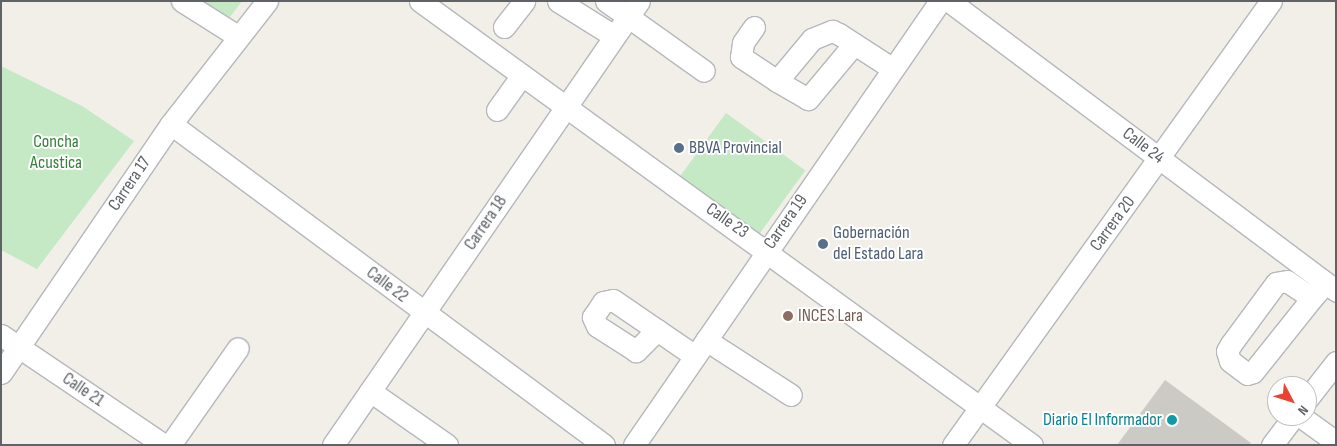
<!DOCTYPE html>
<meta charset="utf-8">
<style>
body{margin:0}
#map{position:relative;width:1337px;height:446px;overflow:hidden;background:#f1efe8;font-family:"Sofia Sans Condensed",sans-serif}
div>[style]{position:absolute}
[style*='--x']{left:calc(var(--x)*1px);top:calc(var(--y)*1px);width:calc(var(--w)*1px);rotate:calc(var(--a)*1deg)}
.green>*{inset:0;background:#c5e8c5;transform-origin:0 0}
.building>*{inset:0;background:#cccac5}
.roads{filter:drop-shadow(1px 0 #b5b8bc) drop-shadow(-1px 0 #b5b8bc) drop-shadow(0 1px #b5b8bc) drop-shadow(0 -1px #b5b8bc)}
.minor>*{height:21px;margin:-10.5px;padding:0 10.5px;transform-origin:10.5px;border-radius:10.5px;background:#fff}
.dots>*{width:14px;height:14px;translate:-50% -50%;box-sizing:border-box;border:2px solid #fff;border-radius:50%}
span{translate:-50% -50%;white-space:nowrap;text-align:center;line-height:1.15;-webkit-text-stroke:4px #fff;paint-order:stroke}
.park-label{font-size:18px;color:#348238}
.street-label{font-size:18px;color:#5f6368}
.service-label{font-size:18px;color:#4e5e75}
.left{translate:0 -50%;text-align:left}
.education-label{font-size:18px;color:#785e54}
.culture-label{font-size:18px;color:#0d838f}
.right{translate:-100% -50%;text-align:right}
.frame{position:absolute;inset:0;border:2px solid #5f6368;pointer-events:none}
.north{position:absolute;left:1267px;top:376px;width:50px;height:50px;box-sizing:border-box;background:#fff;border:1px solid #bfc1c3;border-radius:50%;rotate:130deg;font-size:14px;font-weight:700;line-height:20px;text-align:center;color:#5f6368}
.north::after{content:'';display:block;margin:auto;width:18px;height:22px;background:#ea4335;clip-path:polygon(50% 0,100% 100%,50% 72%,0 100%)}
</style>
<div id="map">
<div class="green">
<div style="clip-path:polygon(201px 1px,242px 1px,227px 21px)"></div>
<div style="clip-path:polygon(1px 66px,82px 106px,134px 141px,37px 269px,1px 250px)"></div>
<div style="left:726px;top:113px;width:98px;height:83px;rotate:36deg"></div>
</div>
<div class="building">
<div style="clip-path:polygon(1165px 380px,1251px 443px,1249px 445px,1117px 445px)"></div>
</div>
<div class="roads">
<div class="minor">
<div style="--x:182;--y:1;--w:67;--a:32.3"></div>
<div style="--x:420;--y:1;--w:756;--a:35.96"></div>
<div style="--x:558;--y:1;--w:66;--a:32"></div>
<div style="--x:606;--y:1;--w:120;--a:35.5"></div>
<div style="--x:949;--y:1;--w:484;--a:36.8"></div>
<div style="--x:504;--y:27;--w:33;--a:-52"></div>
<div style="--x:754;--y:27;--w:19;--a:125"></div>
<div style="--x:743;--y:43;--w:14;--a:98"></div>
<div style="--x:741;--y:57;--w:43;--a:33.7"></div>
<div style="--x:854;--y:44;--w:72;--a:129.9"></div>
<div style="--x:808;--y:99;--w:36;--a:-150"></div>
<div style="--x:777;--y:81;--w:55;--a:-50.2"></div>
<div style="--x:812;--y:39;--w:22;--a:-22"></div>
<div style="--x:832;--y:31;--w:8;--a:23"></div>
<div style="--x:839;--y:34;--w:64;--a:32.9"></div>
<div style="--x:497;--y:110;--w:43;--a:-54.5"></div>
<div style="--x:171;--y:124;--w:539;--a:36.55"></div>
<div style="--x:1312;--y:298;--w:30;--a:-146"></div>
<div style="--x:1287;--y:281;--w:11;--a:170"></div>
<div style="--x:1276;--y:283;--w:76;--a:126.4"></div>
<div style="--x:1231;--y:344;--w:8;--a:120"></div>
<div style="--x:1227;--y:351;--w:10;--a:73"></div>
<div style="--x:1230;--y:361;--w:21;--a:37"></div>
<div style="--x:1247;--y:374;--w:6;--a:-18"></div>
<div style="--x:1253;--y:372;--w:95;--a:-51.4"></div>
<div style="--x:1312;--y:298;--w:20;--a:-49"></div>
<div style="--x:657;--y:330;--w:30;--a:135"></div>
<div style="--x:636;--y:351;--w:46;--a:-147.3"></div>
<div style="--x:597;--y:326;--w:10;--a:-114"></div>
<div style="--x:593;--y:317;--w:18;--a:-56"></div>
<div style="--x:603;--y:302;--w:10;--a:-11"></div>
<div style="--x:613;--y:300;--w:53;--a:34.3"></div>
<div style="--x:657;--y:330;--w:46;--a:34.4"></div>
<div style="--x:1;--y:335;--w:197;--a:34"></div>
<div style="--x:706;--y:340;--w:101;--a:32.9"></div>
<div style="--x:1;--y:373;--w:301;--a:-55.7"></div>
<div style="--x:171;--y:124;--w:156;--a:-52"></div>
<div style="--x:370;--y:391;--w:94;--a:35"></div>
<div style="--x:1307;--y:399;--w:47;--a:-51.9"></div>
<div style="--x:1300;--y:416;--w:44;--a:35.8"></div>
<div style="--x:170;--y:445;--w:118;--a:-55"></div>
<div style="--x:333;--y:445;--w:539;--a:-55.43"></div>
<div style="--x:634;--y:445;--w:539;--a:-55.43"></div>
<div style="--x:953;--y:445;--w:546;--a:-54.39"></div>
<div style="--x:1272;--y:445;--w:36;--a:-53"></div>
</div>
</div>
<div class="dots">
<div style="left:679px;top:148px;background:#5c6f8a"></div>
<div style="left:823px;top:244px;background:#5c6f8a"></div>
<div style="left:788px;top:316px;background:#8d6e63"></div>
<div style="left:1172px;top:420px;background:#0f9aa8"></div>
</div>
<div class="park-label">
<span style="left:56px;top:153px">Concha<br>Acustica</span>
</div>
<div class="street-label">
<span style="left:1143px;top:146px;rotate:37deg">Calle 24</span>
<span style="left:130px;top:184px;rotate:-56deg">Carrera 17</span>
<span style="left:727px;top:221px;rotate:35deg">Calle 23</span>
<span style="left:786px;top:222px;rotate:-55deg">Carrera 19</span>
<span style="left:486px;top:223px;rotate:-56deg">Carrera 18</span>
<span style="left:1113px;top:224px;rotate:-54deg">Carrera 20</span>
<span style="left:387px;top:285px;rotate:37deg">Calle 22</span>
<span style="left:83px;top:390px;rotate:34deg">Calle 21</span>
</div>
<div class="service-label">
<span class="left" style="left:689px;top:148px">BBVA Provincial</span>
<span class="left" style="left:833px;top:244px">Gobernación<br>del Estado Lara</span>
</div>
<div class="education-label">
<span class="left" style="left:798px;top:316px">INCES Lara</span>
</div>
<div class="culture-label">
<span class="right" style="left:1162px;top:420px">Diario El Informador</span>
</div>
<div class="frame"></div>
<div class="north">N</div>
</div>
